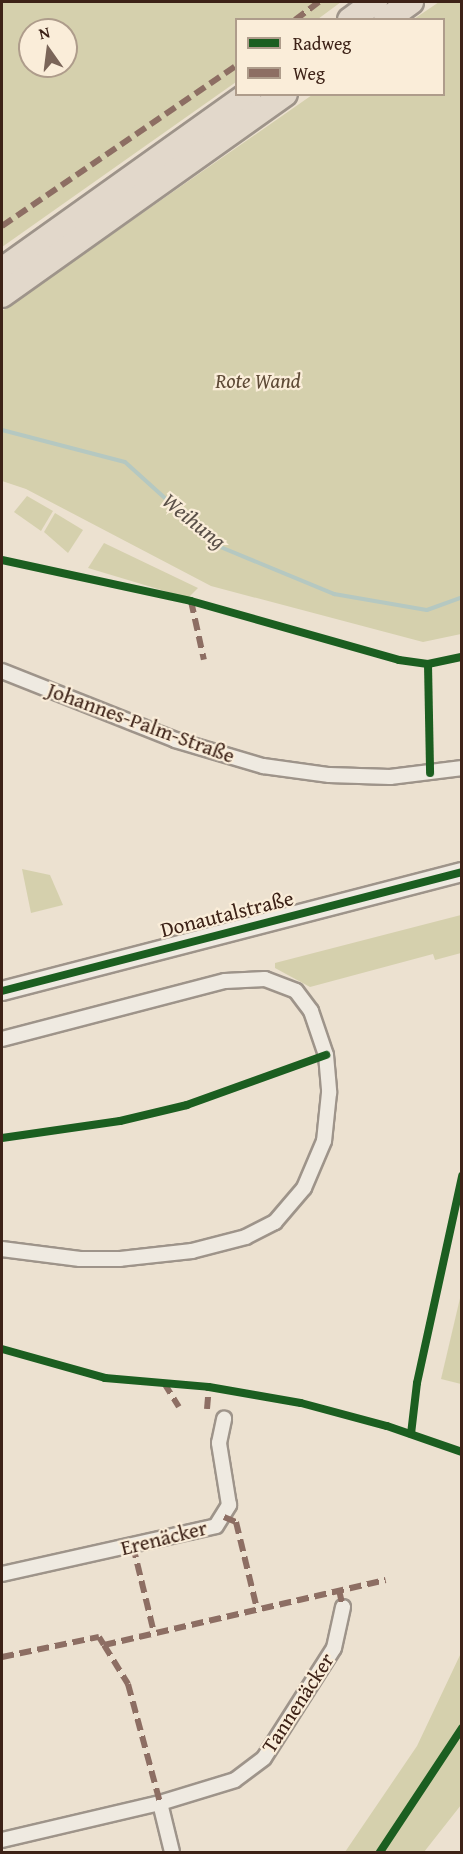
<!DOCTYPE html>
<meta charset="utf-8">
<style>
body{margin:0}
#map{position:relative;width:463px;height:1854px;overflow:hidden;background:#ece1d0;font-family:"Gentium Book Plus",serif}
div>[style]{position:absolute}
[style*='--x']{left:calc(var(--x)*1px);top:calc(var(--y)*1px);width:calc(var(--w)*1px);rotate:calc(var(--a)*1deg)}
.green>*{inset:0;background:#d5d0ad}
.stream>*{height:4px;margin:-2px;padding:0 2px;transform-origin:2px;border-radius:2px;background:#b5c8c1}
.roads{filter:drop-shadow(2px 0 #9e948a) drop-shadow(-2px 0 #9e948a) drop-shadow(0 2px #9e948a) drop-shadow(0 -2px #9e948a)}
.street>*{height:14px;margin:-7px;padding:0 7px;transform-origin:7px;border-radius:7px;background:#efeae1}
.secondary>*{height:18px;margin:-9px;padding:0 9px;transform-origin:9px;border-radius:9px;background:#efeae1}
.highway>*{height:24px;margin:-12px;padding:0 12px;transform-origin:12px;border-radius:12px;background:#e2d8cb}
.quiet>*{height:6px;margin-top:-3px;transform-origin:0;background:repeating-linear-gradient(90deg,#8d6e63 0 12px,transparent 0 18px)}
.cycleway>*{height:8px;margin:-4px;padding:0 4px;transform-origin:4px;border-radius:4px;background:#1b5e20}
span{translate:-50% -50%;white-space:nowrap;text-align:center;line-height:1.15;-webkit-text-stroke:4.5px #faedd9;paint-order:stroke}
.park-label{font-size:21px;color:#5e4a36;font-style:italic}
.street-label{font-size:21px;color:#3d2217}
.water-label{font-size:22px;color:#5a5048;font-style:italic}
.frame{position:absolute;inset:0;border:3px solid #3d2217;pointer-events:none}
.legend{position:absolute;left:235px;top:18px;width:210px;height:78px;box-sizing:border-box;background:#faedd9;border:2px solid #ae9c8b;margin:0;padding:8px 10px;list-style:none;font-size:18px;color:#3d2217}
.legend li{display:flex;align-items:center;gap:12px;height:30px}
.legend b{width:30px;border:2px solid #ae9c8b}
.north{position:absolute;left:18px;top:18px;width:60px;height:60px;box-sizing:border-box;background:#faedd9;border:2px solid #ae9c8b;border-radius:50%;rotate:346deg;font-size:16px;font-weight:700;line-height:24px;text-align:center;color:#3d2217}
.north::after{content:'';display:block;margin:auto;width:21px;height:27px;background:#7a6558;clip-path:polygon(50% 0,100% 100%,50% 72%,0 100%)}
</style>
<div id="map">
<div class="green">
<div style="clip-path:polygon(evenodd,2px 2px,341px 2px,318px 19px,237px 20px,236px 82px,2px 247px,2px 2px,30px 30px,66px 30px,66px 66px,30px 66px,30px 30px)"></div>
<div style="clip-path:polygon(439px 2px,462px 2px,461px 634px,423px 642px,211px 586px,26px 489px,2px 481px,2px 311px,312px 95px,444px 94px,444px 20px,414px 19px)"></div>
<div style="clip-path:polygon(27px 496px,53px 511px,41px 531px,14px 512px)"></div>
<div style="clip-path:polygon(55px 513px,83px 530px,68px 553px,44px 532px)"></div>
<div style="clip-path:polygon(104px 543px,198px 588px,188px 598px,88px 568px)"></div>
<div style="clip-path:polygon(22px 869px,50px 875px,63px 905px,31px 913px)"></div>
<div style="clip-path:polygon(461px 915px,461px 953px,435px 960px,433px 954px,310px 987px,275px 968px,275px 963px)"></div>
<div style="clip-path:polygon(461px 1294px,461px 1384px,441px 1379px)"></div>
<div style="clip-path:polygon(461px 1653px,461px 1805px,424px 1852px,345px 1852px,417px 1746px)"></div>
</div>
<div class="stream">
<div style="--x:2;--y:430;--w:127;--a:14.6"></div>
<div style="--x:125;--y:462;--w:125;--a:42.1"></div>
<div style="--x:218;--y:546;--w:126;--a:22.5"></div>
<div style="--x:334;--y:594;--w:94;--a:9.8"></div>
<div style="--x:427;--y:610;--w:37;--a:-20"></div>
</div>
<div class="roads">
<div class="street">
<div style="--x:2;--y:671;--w:186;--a:21.7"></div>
<div style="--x:175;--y:740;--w:92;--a:16.5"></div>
<div style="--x:263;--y:766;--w:67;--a:7.8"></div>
<div style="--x:329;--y:775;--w:61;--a:1.9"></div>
<div style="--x:390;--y:777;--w:73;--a:-7.1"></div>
<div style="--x:2;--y:1039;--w:230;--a:-14.6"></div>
<div style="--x:225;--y:981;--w:40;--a:-2.9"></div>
<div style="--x:265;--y:979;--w:33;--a:21"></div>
<div style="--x:296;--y:991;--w:25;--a:53"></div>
<div style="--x:311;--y:1011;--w:46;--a:71.2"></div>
<div style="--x:326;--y:1055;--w:38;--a:85"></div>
<div style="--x:329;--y:1093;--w:48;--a:95.9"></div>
<div style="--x:324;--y:1141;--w:51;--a:113.1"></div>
<div style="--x:304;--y:1188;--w:45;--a:130.5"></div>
<div style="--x:275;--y:1222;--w:33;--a:153"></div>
<div style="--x:246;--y:1237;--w:56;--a:165.5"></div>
<div style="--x:192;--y:1251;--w:72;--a:173.7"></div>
<div style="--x:120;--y:1259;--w:40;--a:180"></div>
<div style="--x:80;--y:1259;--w:79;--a:-172.7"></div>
<div style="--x:2;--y:1574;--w:219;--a:-12.6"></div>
<div style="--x:216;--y:1526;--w:25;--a:-58"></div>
<div style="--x:229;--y:1505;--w:63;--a:-99.2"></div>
<div style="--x:219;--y:1443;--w:25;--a:-78"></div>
<div style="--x:160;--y:1803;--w:50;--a:76.2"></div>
<div style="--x:2;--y:1840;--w:162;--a:-13.2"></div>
<div style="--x:160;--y:1803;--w:78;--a:-17"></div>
<div style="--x:235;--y:1780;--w:36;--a:-37"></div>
<div style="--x:264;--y:1758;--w:130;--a:-57.5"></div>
<div style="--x:334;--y:1648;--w:42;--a:-77.6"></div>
</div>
<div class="secondary">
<div style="--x:2;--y:991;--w:475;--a:-14.5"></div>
</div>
<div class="highway">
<div style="--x:350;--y:20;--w:31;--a:-36"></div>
<div style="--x:386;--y:20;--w:31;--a:-36"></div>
<div style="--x:2;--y:270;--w:303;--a:-35.5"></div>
<div style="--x:2;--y:295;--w:347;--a:-35.4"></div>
</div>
</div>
<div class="quiet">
<div style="--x:295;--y:20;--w:30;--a:-37"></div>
<div style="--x:2;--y:226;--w:285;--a:-34.4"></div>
<div style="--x:191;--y:601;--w:60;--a:77.6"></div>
<div style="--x:164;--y:1383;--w:28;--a:58"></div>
<div style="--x:207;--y:1409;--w:22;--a:-85"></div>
<div style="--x:224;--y:1517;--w:13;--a:23"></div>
<div style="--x:236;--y:1522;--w:89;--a:76.4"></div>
<div style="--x:133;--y:1546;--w:89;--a:76.4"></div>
<div style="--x:339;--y:1590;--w:17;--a:77"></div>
<div style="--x:104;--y:1645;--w:46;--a:58.4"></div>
<div style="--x:128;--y:1684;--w:123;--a:74.9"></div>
<div style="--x:2;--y:1657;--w:99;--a:-11.7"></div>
<div style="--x:99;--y:1637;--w:9;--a:58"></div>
<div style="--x:104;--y:1645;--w:289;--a:-13"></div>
</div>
<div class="cycleway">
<div style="--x:2;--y:560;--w:193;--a:12.2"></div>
<div style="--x:191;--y:601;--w:216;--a:15.8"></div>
<div style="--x:399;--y:660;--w:29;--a:8"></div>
<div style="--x:428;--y:664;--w:35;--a:-12"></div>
<div style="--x:428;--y:664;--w:109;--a:88.9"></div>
<div style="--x:2;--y:991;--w:475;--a:-14.5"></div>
<div style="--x:2;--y:1138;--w:119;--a:-8.2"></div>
<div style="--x:120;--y:1121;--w:69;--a:-13.4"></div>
<div style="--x:187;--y:1105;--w:148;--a:-19.8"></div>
<div style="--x:2;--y:1349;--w:107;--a:15.7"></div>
<div style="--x:105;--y:1378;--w:104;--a:4.9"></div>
<div style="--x:209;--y:1387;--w:93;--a:9.9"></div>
<div style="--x:301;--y:1403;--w:89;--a:15"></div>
<div style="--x:387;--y:1426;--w:79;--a:19.1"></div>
<div style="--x:411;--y:1434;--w:51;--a:-83.3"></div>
<div style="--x:417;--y:1383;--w:212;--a:-77.7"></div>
<div style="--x:380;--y:1852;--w:149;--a:-56.5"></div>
</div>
<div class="park-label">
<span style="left:258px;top:381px">Rote Wand</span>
</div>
<div class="street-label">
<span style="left:141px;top:723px;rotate:20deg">Johannes-Palm-Straße</span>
<span style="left:227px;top:914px;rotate:-14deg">Donautalstraße</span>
<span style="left:164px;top:1538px;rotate:-14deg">Erenäcker</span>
<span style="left:298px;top:1703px;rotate:-57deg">Tannenäcker</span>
</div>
<div class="water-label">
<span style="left:194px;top:521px;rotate:39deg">Weihung</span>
</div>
<div class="frame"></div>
<ul class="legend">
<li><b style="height:8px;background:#1b5e20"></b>Radweg</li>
<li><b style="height:8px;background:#8d6e63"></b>Weg</li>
</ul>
<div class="north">N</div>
</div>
